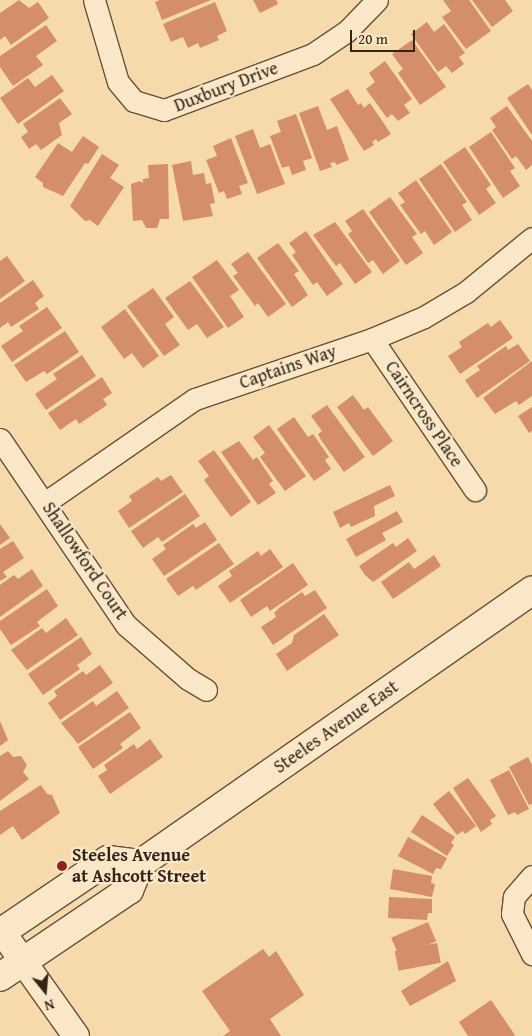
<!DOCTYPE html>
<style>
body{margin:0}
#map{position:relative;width:532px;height:1036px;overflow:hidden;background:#f6daab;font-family:"Gentium Book Plus",serif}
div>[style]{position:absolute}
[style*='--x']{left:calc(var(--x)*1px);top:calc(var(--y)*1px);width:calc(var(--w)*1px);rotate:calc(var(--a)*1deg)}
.building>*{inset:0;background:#d48e6c;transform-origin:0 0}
.roads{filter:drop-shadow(1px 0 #63523b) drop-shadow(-1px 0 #63523b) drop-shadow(0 1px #63523b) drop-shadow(0 -1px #63523b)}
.minor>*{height:21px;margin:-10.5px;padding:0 10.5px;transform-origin:10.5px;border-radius:10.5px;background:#f9e7c8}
.tertiary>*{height:26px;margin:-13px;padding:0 13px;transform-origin:13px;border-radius:13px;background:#f9e7c8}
.secondary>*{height:28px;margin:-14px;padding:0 14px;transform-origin:14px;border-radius:14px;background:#f9e7c8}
.dots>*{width:14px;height:14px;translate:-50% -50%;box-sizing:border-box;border:2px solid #f9e7c8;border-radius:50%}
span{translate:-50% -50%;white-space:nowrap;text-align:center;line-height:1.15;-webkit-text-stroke:4.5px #f9e7c8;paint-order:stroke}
.street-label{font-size:18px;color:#322416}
.poi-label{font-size:18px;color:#322416;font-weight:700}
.left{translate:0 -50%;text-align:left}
.north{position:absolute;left:20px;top:966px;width:50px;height:50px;-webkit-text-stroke:4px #f9e7c8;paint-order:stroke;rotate:163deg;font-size:14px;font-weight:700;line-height:20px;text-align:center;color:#322416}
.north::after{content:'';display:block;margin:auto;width:18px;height:22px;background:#322416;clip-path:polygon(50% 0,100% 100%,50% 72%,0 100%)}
.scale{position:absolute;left:350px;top:30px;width:65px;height:22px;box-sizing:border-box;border:2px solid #322416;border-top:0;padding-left:6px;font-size:15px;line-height:18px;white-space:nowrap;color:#322416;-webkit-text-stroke:4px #f9e7c8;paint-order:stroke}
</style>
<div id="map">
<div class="building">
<div style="clip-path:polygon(19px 0,29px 8px,38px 2px,49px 18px,11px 45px,5px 36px,0 40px,0 13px)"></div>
<div style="clip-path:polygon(160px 0,211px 0,162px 20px,155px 2px)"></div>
<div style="clip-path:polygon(253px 0,276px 0,278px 4px,260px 13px)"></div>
<div style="clip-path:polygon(443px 0,469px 0,491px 31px,466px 49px,442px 17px,451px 11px)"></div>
<div style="clip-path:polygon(472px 0,505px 0,513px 11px,492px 27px)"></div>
<div style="clip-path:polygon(215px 2px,227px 31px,217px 36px,219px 40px,200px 48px,198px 43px,188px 48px,183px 37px,171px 42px,163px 24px)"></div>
<div style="clip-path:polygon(427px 22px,434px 32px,444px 24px,465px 53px,459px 57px,464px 64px,452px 73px,446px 66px,438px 72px,411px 34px)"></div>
<div style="clip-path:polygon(46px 25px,57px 41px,36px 56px,43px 65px,13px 86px,0 67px,0 56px)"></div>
<div style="clip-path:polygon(412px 40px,446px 87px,420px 105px,398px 73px,403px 69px,392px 54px)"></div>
<div style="clip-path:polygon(385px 61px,412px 99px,404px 105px,410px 113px,398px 121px,392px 114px,387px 118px,366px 89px,375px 82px,369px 73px)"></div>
<div style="clip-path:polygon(52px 75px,64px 91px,18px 124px,0 98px,28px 78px,35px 87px)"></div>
<div style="clip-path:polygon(528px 84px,532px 90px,532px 135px,507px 98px)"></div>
<div style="clip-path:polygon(348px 89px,358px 105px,361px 103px,364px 108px,370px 103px,391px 134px,378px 142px,376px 139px,372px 142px,374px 145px,364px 151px,330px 99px)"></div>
<div style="clip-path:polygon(60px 98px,72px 114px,59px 123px,62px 135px,41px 150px,36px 144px,29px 149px,21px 137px,28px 132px,23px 124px)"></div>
<div style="clip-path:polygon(318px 106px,327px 130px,337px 126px,349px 160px,336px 165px,335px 162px,330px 163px,332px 167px,320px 171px,299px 113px)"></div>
<div style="clip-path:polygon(507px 106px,532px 141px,532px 165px,526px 170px,516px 156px,512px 159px,492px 130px,496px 127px,490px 118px)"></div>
<div style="clip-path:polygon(296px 114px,312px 158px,303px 161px,306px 170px,292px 175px,289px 166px,282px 168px,270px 136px,281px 132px,277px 121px)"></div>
<div style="clip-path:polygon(253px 129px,260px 148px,270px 144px,285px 184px,257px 194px,235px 136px)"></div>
<div style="clip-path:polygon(491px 132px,515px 168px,510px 171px,520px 186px,503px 198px,469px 147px)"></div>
<div style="clip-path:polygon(83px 136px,99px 147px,88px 164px,85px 163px,63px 196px,43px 187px,43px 183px,35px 177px,58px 143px,72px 152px)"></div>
<div style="clip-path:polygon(231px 138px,248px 183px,239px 186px,242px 194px,227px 199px,224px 191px,219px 193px,206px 160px,217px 156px,213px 146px)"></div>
<div style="clip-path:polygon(465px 147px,491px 185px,486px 189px,496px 203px,479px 215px,443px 162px)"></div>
<div style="clip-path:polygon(102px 154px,119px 165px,110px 178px,124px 187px,98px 226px,90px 220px,85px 221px,70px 206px)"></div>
<div style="clip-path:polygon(191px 161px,193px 175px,204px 173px,206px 184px,211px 183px,215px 203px,210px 204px,213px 216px,183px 221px,172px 165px)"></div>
<div style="clip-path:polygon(168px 164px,169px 219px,160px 219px,157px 228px,146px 228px,142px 220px,133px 221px,131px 184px,140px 181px,143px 183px,143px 179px,149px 178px,148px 165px)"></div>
<div style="clip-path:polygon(441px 164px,467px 202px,462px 205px,472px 220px,455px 232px,419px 179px)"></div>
<div style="clip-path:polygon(416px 180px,452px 232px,434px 245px,425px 231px,421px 234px,400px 205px,405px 202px,398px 193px)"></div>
<div style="clip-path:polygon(390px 197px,417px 234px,412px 237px,423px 253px,406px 265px,369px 212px)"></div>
<div style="clip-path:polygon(363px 209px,400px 261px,383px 274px,373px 260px,368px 263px,348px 234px,352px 231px,345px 221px)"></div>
<div style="clip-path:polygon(335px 222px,372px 272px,355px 284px,340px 263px,336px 266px,313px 235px)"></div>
<div style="clip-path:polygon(306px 231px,343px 284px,327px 296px,317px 282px,313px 285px,292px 255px,296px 252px,289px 243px)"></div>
<div style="clip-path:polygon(278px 243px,299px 271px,294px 274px,308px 295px,292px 307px,257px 258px)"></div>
<div style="clip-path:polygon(248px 252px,286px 304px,268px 317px,258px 303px,255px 306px,233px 276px,238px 273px,231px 264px)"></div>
<div style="clip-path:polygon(7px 256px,25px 281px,0 299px,0 261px)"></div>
<div style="clip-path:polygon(217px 260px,239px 290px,230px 296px,244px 317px,228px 328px,192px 277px)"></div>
<div style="clip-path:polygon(33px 280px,44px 296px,35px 303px,39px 309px,11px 327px,8px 322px,0 328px,0 303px)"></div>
<div style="clip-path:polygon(190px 281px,224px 327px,207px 338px,197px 324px,188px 330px,165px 298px)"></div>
<div style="clip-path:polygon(153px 288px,174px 317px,165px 324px,180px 345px,164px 356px,127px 306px)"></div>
<div style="clip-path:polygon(47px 307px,62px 328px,12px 362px,1px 346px,23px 331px,19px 326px)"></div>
<div style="clip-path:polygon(125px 309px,159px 356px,143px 368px,132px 353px,124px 359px,101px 327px)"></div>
<div style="clip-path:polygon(500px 320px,513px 338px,460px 374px,448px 356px,462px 347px,459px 342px,488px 323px,491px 327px)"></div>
<div style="clip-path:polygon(65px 331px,79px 352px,47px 374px,44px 371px,26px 382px,14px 365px)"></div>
<div style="clip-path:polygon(518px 344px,530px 361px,477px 398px,465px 380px,480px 370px,477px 366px,506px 346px,508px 350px)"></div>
<div style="clip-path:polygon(82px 355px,96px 376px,46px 410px,35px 394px,57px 379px,53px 374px)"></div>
<div style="clip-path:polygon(532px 361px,532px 396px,519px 405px,516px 401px,495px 414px,483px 398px)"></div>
<div style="clip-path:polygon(102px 377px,112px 393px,103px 399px,107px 405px,79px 424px,76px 419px,60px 430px,48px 413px)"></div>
<div style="clip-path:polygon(353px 395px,364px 410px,368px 407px,393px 441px,373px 456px,337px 407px)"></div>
<div style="clip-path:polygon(327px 405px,365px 457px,344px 472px,321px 440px,318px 434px,322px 431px,311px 416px)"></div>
<div style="clip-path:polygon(532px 407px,532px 431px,529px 433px,518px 416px)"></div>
<div style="clip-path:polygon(294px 417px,308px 437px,313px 434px,329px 457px,325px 460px,331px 469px,314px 481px,277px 429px)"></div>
<div style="clip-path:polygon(269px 425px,306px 476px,285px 491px,260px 457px,265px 453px,253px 437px)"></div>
<div style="clip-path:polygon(239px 441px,253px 460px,257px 457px,273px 481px,269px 484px,276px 493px,258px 505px,221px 452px)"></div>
<div style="clip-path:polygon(214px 450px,251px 502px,231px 517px,204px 480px,209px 476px,198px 461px)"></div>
<div style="clip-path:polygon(171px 475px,183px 492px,129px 528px,118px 511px,132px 501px,129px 496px,158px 477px,161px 481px)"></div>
<div style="clip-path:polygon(390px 485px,395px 496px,374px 506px,375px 516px,351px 527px,349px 523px,340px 528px,333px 512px)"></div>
<div style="clip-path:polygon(185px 494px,200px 516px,162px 542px,158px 537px,143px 548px,131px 531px)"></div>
<div style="clip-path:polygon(397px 511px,403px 522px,382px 533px,386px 540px,356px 557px,346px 539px)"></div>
<div style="clip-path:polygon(205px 522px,217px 540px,164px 576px,152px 559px,166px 549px,163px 545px,193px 524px,196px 528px)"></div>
<div style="clip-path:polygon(0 524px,10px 538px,0 545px)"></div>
<div style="clip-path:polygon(408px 538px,417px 551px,373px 582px,365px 575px,359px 566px,393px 543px,396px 547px)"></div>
<div style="clip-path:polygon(13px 541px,24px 558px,3px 572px,7px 577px,0 581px,0 549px)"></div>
<div style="clip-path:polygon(219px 543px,234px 564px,196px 590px,193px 586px,178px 596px,166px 579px)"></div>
<div style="clip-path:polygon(270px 549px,283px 567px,230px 603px,218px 586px,232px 576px,229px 571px,258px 551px,261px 556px)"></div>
<div style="clip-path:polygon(434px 555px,441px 566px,393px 599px,381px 582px,409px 562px,414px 569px)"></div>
<div style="clip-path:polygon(293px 563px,308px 585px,270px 611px,267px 606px,251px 617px,240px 600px)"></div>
<div style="clip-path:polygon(32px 569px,43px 586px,0 617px,0 585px,14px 575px,18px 579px)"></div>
<div style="clip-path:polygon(47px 589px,58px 606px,37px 622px,40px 626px,11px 645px,0 629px,0 621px)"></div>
<div style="clip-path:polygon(315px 590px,327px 608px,273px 645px,261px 627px,276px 617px,274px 613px,279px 608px,302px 592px,305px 596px)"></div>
<div style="clip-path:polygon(324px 614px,339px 635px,287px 671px,276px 654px,292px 643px,294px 635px)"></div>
<div style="clip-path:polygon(66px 618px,78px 635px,27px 670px,11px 650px,42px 628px,46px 633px)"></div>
<div style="clip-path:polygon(81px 637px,92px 654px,77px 665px,80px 669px,43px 695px,28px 674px)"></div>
<div style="clip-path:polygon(100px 665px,113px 683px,60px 720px,48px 703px,57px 696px,54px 691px,83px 671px,86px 675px)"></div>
<div style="clip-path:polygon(117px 691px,129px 708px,78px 744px,61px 723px,93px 701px,96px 706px)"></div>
<div style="clip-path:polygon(130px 712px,141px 728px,120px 744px,123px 748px,93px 769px,78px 747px)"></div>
<div style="clip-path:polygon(0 721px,8px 740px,0 746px)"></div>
<div style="clip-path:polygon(150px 739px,163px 757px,110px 794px,98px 776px,107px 770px,104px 765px,134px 744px,137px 749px)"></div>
<div style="clip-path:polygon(8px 751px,13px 757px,21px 756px,27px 765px,23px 772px,29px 779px,0 801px,0 756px)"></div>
<div style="clip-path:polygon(528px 757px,532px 765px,532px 804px,529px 805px,509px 767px)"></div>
<div style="clip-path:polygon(509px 770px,529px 809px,517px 815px,515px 812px,508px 815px,490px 780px)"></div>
<div style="clip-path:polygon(468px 778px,496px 816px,490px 820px,492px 824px,481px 832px,453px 788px)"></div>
<div style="clip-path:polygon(41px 785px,47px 794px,52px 795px,60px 813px,22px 840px,13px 826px,0 835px,0 811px)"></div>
<div style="clip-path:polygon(449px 791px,476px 826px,465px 834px,463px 831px,457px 835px,433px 804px)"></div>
<div style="clip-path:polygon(422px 815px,455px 837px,451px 843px,454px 845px,447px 856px,411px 832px)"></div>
<div style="clip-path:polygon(408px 837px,447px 858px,441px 869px,436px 868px,433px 874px,398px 856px)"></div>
<div style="clip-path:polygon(393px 869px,432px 876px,431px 883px,435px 884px,432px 897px,390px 889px)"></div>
<div style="clip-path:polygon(389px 897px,432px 899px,432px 913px,428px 913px,427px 920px,388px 918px)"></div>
<div style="left:428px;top:922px;width:21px;height:40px;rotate:67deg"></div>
<div style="left:437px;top:943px;width:20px;height:43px;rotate:79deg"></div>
<div style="clip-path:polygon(263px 949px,269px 957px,276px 951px,304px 995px,270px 1019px,281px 1036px,223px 1036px,230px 1031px,202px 991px)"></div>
<div style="clip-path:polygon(448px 961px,456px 981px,410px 1006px,401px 991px)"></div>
<div style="clip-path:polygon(491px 1000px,515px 1035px,513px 1036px,468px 1036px,459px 1022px)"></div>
</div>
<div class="roads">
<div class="minor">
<div style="--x:94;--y:0;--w:85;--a:73.7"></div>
<div style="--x:118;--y:82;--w:25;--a:50"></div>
<div style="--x:134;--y:101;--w:31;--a:17"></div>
<div style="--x:164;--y:110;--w:159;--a:-20.6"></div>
<div style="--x:313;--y:54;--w:41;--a:-34.1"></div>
<div style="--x:347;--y:31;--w:43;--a:-45.9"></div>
<div style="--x:372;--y:339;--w:183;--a:55.7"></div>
<div style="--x:0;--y:439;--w:225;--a:55.9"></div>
<div style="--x:126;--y:625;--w:82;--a:41.1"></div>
<div style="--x:188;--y:679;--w:21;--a:31"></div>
<div style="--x:46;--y:502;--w:181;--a:-34.7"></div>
<div style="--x:195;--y:399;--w:187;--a:-18.7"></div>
<div style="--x:372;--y:339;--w:56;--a:-22.9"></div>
<div style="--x:424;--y:317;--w:49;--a:-30.8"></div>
<div style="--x:466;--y:292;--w:85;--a:-39.3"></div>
<div style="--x:532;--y:876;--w:28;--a:131"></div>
<div style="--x:514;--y:897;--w:17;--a:97"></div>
<div style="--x:512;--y:914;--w:45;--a:63.4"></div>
</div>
<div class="tertiary">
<div style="--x:0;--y:929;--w:131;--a:54.6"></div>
</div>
<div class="secondary">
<div style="--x:0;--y:933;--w:130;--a:-34.1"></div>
<div style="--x:108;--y:860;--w:32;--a:7"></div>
<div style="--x:0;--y:977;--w:156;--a:-34"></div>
<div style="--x:129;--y:890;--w:28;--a:-67"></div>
<div style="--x:140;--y:864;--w:478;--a:-34.9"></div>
</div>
</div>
<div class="dots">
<div style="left:62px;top:866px;background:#8f2418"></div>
</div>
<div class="street-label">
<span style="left:226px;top:87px;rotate:-21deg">Duxbury Drive</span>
<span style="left:288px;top:367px;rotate:-19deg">Captains Way</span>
<span style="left:424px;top:414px;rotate:56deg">Cairncross Place</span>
<span style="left:85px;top:561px;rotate:56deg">Shallowford Court</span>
<span style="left:336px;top:727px;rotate:-35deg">Steeles Avenue East</span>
</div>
<div class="poi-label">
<span class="left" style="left:72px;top:866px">Steeles Avenue<br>at Ashcott Street</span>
</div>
<div class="north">N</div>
<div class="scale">20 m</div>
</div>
